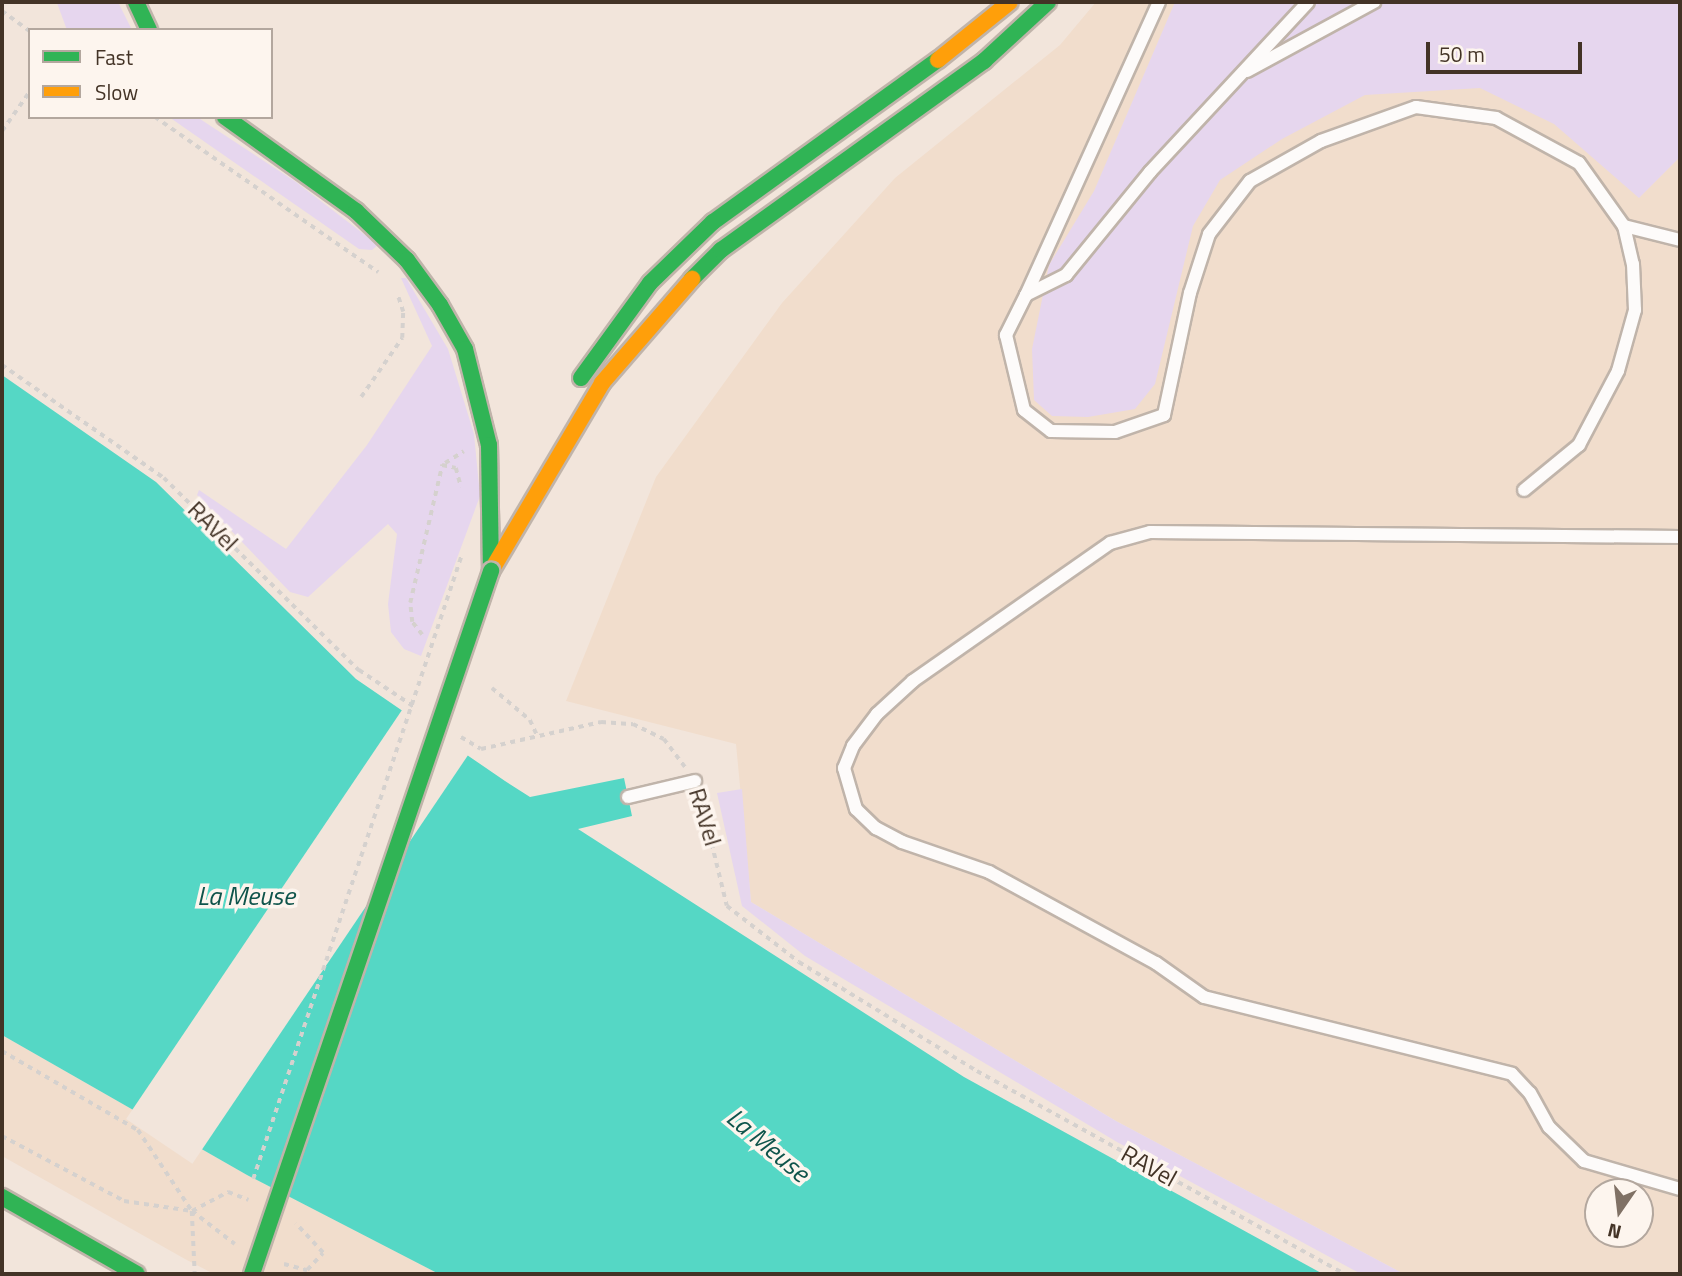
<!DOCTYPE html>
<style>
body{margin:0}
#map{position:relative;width:1682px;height:1276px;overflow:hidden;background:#f2e5db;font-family:"Titillium Web",sans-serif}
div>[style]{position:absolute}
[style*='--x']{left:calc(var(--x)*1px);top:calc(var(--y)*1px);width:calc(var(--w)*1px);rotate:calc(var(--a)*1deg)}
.built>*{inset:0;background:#f1ddcc}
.green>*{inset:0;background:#e6d6ee}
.water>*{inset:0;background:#55d7c5}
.pier>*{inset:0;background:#f2e5db;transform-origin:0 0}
.path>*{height:3.5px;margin-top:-1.75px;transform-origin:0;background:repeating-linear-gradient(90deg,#d5d1ce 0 5px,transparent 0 10px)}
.roads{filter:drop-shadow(2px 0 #c0b4aa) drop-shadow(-2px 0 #c0b4aa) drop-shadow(0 2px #c0b4aa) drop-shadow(0 -2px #c0b4aa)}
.lane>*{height:12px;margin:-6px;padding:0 6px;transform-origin:6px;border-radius:6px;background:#fdfbfa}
.fast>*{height:16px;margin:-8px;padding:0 8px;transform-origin:8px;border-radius:8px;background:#30b455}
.slow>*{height:16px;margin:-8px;padding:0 8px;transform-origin:8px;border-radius:8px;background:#ff9f0a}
.path-bridge>*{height:3.5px;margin-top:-1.75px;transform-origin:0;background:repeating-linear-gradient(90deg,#d5d1ce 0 5px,transparent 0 10px)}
.bridges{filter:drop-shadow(2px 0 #c0b4aa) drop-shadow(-2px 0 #c0b4aa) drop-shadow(0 2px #c0b4aa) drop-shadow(0 -2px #c0b4aa)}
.fast-bridge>*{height:16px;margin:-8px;padding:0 8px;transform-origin:8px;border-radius:8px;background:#30b455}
span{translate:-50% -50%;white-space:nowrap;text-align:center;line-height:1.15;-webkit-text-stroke:7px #fdf5ee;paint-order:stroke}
.street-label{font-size:24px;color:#433326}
.water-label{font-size:26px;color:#0f544b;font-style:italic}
.frame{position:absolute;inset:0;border:4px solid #433326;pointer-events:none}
.legend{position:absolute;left:28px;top:28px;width:245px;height:91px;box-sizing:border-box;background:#fdf5ee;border:2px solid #b3a79e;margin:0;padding:9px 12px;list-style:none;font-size:21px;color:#433326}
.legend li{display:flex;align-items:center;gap:14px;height:35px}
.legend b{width:35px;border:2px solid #b3a79e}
.north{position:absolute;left:1584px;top:1178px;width:70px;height:70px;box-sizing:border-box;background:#fdf5ee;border:2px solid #b3a79e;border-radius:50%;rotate:194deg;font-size:19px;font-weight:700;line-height:28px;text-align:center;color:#433326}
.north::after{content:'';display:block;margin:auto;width:24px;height:32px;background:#807165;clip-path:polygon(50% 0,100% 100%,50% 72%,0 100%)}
.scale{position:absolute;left:1426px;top:42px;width:156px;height:32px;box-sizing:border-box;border:4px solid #433326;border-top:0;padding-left:9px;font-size:21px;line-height:24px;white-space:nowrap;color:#433326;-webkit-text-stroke:5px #fdf5ee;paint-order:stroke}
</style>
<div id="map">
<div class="built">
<div style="clip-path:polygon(evenodd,1096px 2px,1680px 2px,1680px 1274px,1404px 1274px,1116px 1121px,751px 902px,736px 744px,566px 701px,656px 477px,782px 303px,895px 178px,1060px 45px,1096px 2px,1598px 1192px,1640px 1192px,1640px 1234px,1598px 1234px,1598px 1192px)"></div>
<div style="clip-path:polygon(2px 1035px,247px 1175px,439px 1274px,214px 1274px,185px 1259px,2px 1156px)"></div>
</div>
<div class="green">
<div style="clip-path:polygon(118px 2px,132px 30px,67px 30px,57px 3px)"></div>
<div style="clip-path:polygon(1175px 2px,1680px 2px,1680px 157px,1639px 198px,1554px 124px,1480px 88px,1365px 95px,1282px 139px,1220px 180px,1193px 226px,1155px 384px,1135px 409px,1088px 417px,1052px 416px,1034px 400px,1032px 349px,1049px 265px,1094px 191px)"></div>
<div style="clip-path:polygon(169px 117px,197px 117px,296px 182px,378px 245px,372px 250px,359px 249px)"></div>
<div style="clip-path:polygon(401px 278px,406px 278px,448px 349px,474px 434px,480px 496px,421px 656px,404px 649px,391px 632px,388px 604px,397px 534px,388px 524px,308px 597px,290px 592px,197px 495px,199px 490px,286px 549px,367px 445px,432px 346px)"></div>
<div style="clip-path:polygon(742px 789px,751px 902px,1116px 1121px,1404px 1274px,1361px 1274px,1117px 1142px,805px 956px,742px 906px,717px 793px)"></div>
</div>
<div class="water">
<div style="clip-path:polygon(2px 375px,156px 482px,356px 679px,505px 781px,530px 797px,624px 778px,632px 816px,578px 829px,964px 1077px,1323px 1274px,439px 1274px,247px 1175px,2px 1035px)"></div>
</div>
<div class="pier">
<div style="left:404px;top:707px;width:80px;height:497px;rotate:34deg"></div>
</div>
<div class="path">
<div style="--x:2;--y:11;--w:34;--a:36"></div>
<div style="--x:155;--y:117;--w:272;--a:34.8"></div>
<div style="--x:2;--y:131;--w:49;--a:-55"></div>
<div style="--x:2;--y:365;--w:198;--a:34.9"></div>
<div style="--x:164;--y:478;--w:274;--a:44.6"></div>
<div style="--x:359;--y:670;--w:69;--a:33.7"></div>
<div style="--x:361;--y:397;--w:72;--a:-55.2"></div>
<div style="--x:402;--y:338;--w:26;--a:-88"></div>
<div style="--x:403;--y:312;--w:19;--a:-108"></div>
<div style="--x:445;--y:463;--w:22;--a:-32"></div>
<div style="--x:422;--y:635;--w:16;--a:-128"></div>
<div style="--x:412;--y:622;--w:19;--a:-96"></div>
<div style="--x:410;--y:603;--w:142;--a:-76.9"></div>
<div style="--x:442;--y:465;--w:14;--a:12"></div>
<div style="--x:456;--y:468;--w:20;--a:75"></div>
<div style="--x:492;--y:688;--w:50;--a:40.1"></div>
<div style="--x:530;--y:720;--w:19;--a:65"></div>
<div style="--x:461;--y:737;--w:23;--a:31"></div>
<div style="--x:481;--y:749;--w:123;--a:-12.7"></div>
<div style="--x:601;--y:722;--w:32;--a:4"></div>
<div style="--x:633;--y:724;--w:34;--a:26"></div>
<div style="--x:664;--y:739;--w:35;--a:53"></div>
<div style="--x:700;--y:795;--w:114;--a:76.3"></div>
<div style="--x:727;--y:906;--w:91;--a:37.9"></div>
<div style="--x:799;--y:962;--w:209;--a:31.5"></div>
<div style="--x:977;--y:1071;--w:420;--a:28.9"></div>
<div style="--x:2;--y:1051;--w:157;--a:30.2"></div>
<div style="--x:138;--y:1130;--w:97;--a:56.3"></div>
<div style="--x:192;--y:1211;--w:54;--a:37.5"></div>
<div style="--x:2;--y:1136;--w:138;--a:28"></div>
<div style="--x:124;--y:1201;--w:69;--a:8.4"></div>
<div style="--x:192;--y:1211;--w:41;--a:-27.8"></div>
<div style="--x:228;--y:1192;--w:22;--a:21"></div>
<div style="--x:192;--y:1211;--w:63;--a:87.3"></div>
<div style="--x:284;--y:1264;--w:24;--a:15"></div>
<div style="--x:307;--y:1270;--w:23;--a:-47"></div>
<div style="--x:323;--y:1253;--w:40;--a:-133"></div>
</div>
<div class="roads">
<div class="lane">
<div style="--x:1159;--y:2;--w:322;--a:114.4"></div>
<div style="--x:1026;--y:295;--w:45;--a:-26.6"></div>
<div style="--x:1066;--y:275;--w:133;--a:-50.8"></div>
<div style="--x:1150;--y:172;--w:232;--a:-47.1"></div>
<div style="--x:1247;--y:71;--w:145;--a:-28.5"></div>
<div style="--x:1624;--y:226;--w:58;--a:14"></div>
<div style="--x:1026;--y:295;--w:45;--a:116.6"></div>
<div style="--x:1006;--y:335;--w:77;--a:76.5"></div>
<div style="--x:1024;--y:410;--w:34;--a:38"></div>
<div style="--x:1051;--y:431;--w:64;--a:0.9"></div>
<div style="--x:1115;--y:432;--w:52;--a:-19.1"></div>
<div style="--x:1164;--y:415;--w:125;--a:-78"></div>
<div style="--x:1190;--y:293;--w:62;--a:-72.1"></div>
<div style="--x:1209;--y:234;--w:67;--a:-52.3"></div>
<div style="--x:1250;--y:181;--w:81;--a:-29.4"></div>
<div style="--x:1321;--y:141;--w:101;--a:-19.7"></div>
<div style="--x:1416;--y:107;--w:81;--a:7.8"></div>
<div style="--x:1496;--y:118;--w:94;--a:28.5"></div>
<div style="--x:1579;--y:163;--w:77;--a:54.5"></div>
<div style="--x:1624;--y:226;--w:39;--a:77"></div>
<div style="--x:1633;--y:264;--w:46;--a:87.5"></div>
<div style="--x:1635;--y:310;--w:63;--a:105.6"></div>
<div style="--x:1618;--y:371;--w:84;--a:117.8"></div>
<div style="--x:1579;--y:445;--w:71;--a:140.7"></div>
<div style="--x:1680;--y:537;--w:530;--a:-179.46"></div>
<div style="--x:1150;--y:532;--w:41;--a:164.6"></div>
<div style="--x:1110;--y:543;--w:241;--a:145"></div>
<div style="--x:913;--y:681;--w:49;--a:137.5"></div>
<div style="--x:877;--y:714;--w:40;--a:127"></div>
<div style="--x:853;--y:746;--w:24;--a:112"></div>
<div style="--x:844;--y:768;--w:43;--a:73.7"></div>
<div style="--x:856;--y:809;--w:28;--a:44"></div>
<div style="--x:876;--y:828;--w:30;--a:28"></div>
<div style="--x:902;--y:842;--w:92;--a:19"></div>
<div style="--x:989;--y:872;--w:190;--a:28.6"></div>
<div style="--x:1156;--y:963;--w:59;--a:35.3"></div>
<div style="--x:1204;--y:997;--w:317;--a:14"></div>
<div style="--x:1512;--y:1074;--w:26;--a:47"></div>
<div style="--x:1530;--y:1093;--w:39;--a:61"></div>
<div style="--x:1549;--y:1127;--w:49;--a:44.2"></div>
<div style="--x:1584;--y:1161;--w:100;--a:16.3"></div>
<div style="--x:628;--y:797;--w:69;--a:-13.4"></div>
</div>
<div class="fast">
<div style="--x:136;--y:2;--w:31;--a:65"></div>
<div style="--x:225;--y:117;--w:161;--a:35.7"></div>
<div style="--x:356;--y:211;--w:71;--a:43.9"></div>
<div style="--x:407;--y:260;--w:56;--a:53.7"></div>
<div style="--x:440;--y:305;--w:51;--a:60.4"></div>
<div style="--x:465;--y:349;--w:99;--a:76"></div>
<div style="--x:489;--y:445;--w:126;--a:89.1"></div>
<div style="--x:692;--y:279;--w:41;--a:-45"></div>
<div style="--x:721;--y:250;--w:324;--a:-35.7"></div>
<div style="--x:984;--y:61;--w:87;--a:-42.7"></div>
<div style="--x:581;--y:378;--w:117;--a:-54"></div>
<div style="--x:650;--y:283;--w:88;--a:-44.1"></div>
<div style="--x:713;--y:222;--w:277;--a:-35.8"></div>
<div style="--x:2;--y:1197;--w:155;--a:29.7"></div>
</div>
<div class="slow">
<div style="--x:938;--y:60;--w:92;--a:-38.9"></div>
<div style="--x:491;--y:571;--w:218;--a:-59.4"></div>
<div style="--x:602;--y:383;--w:138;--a:-49.1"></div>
</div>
</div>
<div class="path-bridge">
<div style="--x:253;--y:1179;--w:656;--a:-71.51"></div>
</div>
<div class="bridges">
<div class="fast-bridge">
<div style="--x:252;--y:1274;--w:743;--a:-71.22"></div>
</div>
</div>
<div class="street-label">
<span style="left:213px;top:526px;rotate:45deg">RAVel</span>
<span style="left:705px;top:817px;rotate:73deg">RAVel</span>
<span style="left:1149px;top:1166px;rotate:29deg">RAVel</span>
</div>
<div class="water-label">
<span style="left:246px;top:896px">La Meuse</span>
<span style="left:768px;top:1145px;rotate:40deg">La Meuse</span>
</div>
<div class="frame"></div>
<ul class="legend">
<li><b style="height:9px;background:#30b455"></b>Fast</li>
<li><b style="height:9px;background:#ff9f0a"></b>Slow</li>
</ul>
<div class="north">N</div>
<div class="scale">50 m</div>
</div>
